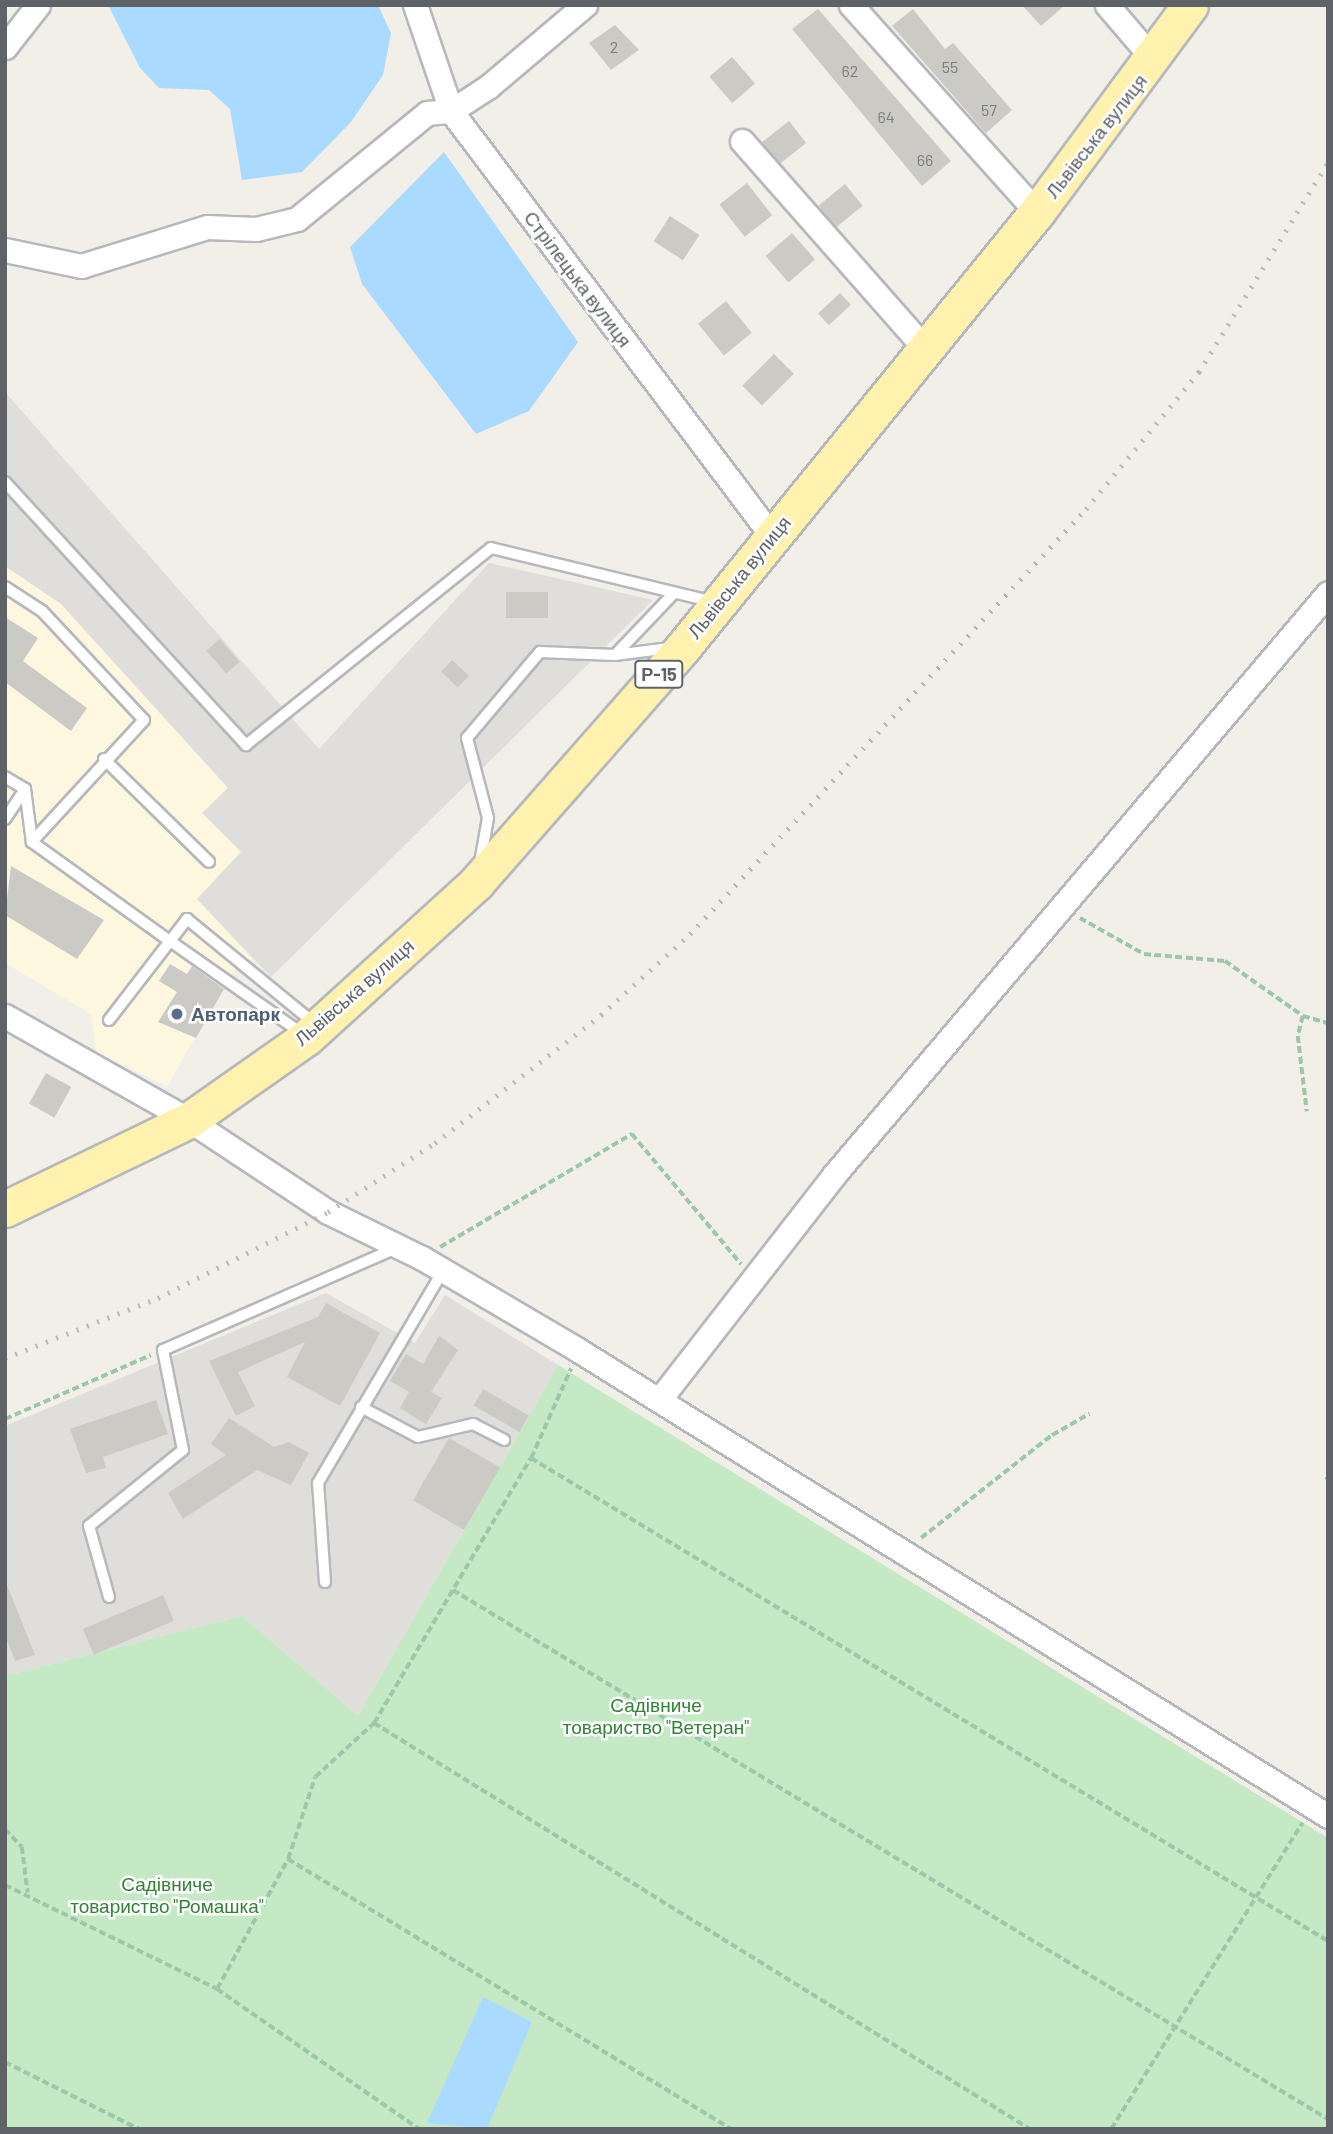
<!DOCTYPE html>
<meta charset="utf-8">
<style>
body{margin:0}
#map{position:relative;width:1333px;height:2134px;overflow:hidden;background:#f1efe8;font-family:Barlow,sans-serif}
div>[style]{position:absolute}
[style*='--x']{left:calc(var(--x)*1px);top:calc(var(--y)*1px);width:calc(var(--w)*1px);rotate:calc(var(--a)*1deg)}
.commercial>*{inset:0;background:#fef7e0}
.industrial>*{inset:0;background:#e0deda}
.green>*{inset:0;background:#c5e8c5}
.water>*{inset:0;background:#aadaff}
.building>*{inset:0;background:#cccac5;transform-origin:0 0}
.path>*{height:3.5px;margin-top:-1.75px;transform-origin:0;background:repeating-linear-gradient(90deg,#9cc7a9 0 7px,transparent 0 10.5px)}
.roads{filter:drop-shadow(2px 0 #b5b8bc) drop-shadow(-2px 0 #b5b8bc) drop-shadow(0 2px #b5b8bc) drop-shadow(0 -2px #b5b8bc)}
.service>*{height:10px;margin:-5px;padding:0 5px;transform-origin:5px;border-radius:5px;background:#fff}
.minor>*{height:23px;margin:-11.5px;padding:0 11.5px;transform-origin:11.5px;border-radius:11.5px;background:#fff}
.primary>*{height:35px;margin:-17.5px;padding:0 17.5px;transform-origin:17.5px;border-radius:17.5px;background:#fff2af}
.rail>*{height:5px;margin-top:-2.5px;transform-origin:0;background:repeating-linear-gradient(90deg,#b6b7b8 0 2px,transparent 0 11px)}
.dots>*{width:19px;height:19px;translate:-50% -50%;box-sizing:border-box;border:4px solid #fff;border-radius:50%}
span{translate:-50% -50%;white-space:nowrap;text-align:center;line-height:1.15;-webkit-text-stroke:5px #fff;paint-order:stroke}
.number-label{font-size:16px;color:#7a7d7f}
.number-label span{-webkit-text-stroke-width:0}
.shield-label span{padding:2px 5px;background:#fff;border:2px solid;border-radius:5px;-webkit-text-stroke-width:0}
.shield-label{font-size:18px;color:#5f6368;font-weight:700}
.street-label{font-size:19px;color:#5f6368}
.service-label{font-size:19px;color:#4e5e75;font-weight:700}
.left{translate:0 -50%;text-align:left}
.park-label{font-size:19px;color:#348238}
.frame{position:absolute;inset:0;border:7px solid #5f6368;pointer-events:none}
</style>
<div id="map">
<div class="commercial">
<div style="clip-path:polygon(5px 566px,61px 604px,228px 788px,241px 852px,197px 899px,252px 959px,235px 969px,167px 1086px,96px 1052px,91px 1014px,5px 963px)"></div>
</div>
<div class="industrial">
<div style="clip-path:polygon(5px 392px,319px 749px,489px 563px,653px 600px,271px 977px,197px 899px,241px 852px,202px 813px,228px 788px,61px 604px,5px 566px)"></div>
<div style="clip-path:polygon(326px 1293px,415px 1343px,445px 1295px,558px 1365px,358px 1716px,242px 1616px,5px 1676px,5px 1426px)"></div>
</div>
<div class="green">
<div style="clip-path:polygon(558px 1365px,1328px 1838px,1328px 2129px,5px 2129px,5px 1676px,242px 1616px,358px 1716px)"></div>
</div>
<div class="water">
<div style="clip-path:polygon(108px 5px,378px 5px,391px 33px,383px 75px,351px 122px,302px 172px,242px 180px,230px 109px,209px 90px,159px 88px,140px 68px)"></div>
<div style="clip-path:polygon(444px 152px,578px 342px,529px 411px,476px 434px,362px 284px,350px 247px)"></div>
<div style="clip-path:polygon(483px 1997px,532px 2022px,487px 2129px,427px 2123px)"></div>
</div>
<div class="building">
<div style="clip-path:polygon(1022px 5px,1065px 5px,1041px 26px)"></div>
<div style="clip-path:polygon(818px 9px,951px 161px,922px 186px,792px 29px)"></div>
<div style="clip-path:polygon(913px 9px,945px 49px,953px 43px,1012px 110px,986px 133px,892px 26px)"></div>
<div style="clip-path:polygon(615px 25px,639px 50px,611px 70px,589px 43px)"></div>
<div style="left:732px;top:57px;width:35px;height:30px;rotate:49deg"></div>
<div style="left:789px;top:121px;width:28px;height:34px;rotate:52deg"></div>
<div style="left:747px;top:183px;width:41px;height:35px;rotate:52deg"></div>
<div style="left:845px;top:184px;width:28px;height:34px;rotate:51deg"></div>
<div style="left:670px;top:216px;width:35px;height:30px;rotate:33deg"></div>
<div style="left:792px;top:233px;width:35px;height:35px;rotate:49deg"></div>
<div style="left:840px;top:293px;width:16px;height:30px;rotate:47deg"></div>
<div style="left:726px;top:301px;width:41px;height:36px;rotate:51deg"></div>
<div style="left:774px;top:354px;width:28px;height:45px;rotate:45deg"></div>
<div style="left:548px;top:592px;width:26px;height:42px;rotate:90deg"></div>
<div style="clip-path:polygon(5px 617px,38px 638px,23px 661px,87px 708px,71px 731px,5px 682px)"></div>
<div style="left:220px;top:639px;width:30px;height:18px;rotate:49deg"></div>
<div style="left:452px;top:660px;width:23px;height:16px;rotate:43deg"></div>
<div style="clip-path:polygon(11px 866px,104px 920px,77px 959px,5px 915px)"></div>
<div style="clip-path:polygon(170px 964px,187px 974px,192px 966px,224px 989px,196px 1038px,158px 1022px,177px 992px,159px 981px)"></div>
<div style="left:46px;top:1073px;width:29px;height:35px;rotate:29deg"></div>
<div style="clip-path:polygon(326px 1303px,380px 1333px,340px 1406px,287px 1377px,305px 1342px,238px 1372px,255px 1406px,236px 1416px,209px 1361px,318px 1317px)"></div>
<div style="clip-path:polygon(439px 1336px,458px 1350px,431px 1392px,442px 1398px,426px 1424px,400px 1408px,409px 1392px,390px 1381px,406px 1354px,423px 1364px)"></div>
<div style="left:483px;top:1389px;width:53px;height:19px;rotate:30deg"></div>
<div style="clip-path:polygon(156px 1400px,168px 1434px,103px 1457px,106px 1468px,86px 1473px,70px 1429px)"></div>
<div style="clip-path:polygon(229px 1418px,274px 1447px,289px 1442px,309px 1453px,291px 1485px,257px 1470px,183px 1519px,168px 1493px,226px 1455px,211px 1444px)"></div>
<div style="left:449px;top:1438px;width:59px;height:72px;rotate:30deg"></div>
<div style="clip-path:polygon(5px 1580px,35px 1655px,15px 1661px,5px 1635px)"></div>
<div style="left:163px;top:1595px;width:28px;height:87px;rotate:67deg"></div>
</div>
<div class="path">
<div style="--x:1080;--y:918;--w:73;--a:29.4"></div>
<div style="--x:1144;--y:954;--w:81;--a:4.9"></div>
<div style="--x:1225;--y:961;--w:95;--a:35.2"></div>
<div style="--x:1303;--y:1016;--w:26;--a:16"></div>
<div style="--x:1303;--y:1016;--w:21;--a:104"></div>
<div style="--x:1298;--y:1036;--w:76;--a:83.2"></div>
<div style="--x:440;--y:1247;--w:223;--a:-30.5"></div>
<div style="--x:632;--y:1134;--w:170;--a:50"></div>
<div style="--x:5;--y:1419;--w:159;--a:-23.7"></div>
<div style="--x:531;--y:1458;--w:932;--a:31.22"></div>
<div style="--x:1326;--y:1477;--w:3;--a:45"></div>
<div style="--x:921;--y:1538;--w:167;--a:-38.2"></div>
<div style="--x:1052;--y:1435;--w:43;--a:-29.6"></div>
<div style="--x:453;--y:1590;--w:1022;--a:31.16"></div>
<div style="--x:374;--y:1723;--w:771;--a:31.75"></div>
<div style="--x:5;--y:1829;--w:25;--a:47"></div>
<div style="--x:22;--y:1847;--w:46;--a:82.6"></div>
<div style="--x:288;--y:1859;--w:519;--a:31.36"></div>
<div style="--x:5;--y:1885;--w:236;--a:26.1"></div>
<div style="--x:217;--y:1989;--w:246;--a:34.7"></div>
<div style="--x:217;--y:1989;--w:148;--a:-61.4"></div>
<div style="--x:288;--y:1859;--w:86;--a:-71.8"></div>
<div style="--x:315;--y:1777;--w:80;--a:-42.5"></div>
<div style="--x:374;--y:1723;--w:308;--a:-59.4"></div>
<div style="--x:531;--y:1458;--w:98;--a:-66"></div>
<div style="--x:5;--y:2062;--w:150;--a:26.6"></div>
<div style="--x:1111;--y:2129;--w:361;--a:-58"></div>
</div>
<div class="roads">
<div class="service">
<div style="--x:5;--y:482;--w:357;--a:47.5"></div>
<div style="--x:246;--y:745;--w:314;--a:-38.8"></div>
<div style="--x:491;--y:548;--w:229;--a:13.6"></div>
<div style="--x:5;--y:587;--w:44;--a:33"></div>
<div style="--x:42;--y:611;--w:149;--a:46.9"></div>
<div style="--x:144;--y:720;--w:166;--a:132.6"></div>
<div style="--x:615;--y:655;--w:86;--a:-46.4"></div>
<div style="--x:104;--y:759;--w:147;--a:44.4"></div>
<div style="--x:5;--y:777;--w:23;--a:31"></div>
<div style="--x:25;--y:789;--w:53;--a:82.5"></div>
<div style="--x:32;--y:842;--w:170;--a:35.7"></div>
<div style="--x:170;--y:941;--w:28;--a:-52"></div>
<div style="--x:187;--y:919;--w:164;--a:39.3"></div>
<div style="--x:5;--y:819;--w:36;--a:-56"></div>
<div style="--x:480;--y:863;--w:46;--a:-79.9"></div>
<div style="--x:488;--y:818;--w:83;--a:-104.7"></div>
<div style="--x:467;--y:738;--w:113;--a:-49.7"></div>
<div style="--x:540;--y:652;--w:75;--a:2.3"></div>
<div style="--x:615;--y:655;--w:55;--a:-7.3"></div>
<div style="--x:109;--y:1020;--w:100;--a:-52.3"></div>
<div style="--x:170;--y:941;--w:164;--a:35"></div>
<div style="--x:361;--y:1407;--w:64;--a:27.8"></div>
<div style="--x:418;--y:1437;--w:57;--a:-13.3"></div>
<div style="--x:473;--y:1424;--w:35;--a:27"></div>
<div style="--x:325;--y:1582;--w:99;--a:-94"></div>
<div style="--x:318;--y:1483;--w:246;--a:-59.5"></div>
<div style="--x:109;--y:1597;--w:74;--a:-105.7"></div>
<div style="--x:89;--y:1526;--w:121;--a:-39"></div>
<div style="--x:183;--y:1450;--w:102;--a:-101.3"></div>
<div style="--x:163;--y:1350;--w:255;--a:-23.6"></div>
</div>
<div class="minor">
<div style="--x:415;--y:5;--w:112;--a:71.2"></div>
<div style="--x:451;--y:111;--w:533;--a:52.94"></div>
<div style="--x:851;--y:5;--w:278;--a:48.1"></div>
<div style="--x:1107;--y:5;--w:74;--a:49.4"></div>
<div style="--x:5;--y:47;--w:53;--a:-51.8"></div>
<div style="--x:742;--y:141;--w:272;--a:48.6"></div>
<div style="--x:5;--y:250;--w:78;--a:11.9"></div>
<div style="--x:81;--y:266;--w:132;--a:-17.2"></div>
<div style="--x:207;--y:227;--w:49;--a:2.3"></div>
<div style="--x:256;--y:229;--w:42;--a:-13.7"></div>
<div style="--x:297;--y:219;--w:168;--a:-39.2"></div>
<div style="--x:427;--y:113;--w:24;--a:-5"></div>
<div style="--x:451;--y:111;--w:45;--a:-33.3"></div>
<div style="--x:489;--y:86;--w:126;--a:-40.2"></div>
<div style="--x:5;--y:1016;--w:211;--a:29.5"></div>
<div style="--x:189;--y:1120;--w:167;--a:33.5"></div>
<div style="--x:328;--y:1212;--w:105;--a:26.1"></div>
<div style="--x:422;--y:1258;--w:181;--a:30.5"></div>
<div style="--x:578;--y:1350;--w:883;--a:31.85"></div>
<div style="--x:659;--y:1400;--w:285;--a:-52.1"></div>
<div style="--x:834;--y:1175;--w:763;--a:-49.68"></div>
</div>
<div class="primary">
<div style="--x:5;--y:1209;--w:204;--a:-25.8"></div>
<div style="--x:189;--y:1120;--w:144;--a:-35.1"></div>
<div style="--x:307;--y:1037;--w:229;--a:-42.3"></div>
<div style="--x:476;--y:883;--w:315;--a:-48.7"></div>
<div style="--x:684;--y:646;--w:559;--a:-50.88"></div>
<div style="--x:1037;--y:212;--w:257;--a:-53.5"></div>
</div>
</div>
<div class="rail">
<div style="--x:5;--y:1358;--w:164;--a:-21.4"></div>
<div style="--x:158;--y:1298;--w:191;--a:-26.8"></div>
<div style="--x:328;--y:1212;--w:127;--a:-32.8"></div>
<div style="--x:435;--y:1143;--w:210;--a:-37.6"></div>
<div style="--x:601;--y:1015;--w:120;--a:-42.3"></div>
<div style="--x:690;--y:934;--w:581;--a:-47.02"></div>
<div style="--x:1086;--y:509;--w:178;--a:-50.5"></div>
<div style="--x:1199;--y:372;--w:246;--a:-58.4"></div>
</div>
<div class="dots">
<div style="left:177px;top:1014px;background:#5c6f8a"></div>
</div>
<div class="number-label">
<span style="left:614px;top:47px">2</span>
<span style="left:950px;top:67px">55</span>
<span style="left:850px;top:71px">62</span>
<span style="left:989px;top:110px">57</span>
<span style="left:886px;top:117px">64</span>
<span style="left:925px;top:160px">66</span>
</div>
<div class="shield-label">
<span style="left:659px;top:674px">Р-15</span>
</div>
<div class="street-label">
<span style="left:1096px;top:136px;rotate:-52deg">Львівська вулиця</span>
<span style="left:578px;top:279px;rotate:53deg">Стрілецька вулиця</span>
<span style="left:739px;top:577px;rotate:-51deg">Львівська вулиця</span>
<span style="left:354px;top:992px;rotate:-41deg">Львівська вулиця</span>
</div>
<div class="service-label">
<span class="left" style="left:191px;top:1014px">Автопарк</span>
</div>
<div class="park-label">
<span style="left:656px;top:1716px">Садівниче<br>товариство "Ветеран"</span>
<span style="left:167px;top:1895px">Садівниче<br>товариство "Ромашка"</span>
</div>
<div class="frame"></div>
</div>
